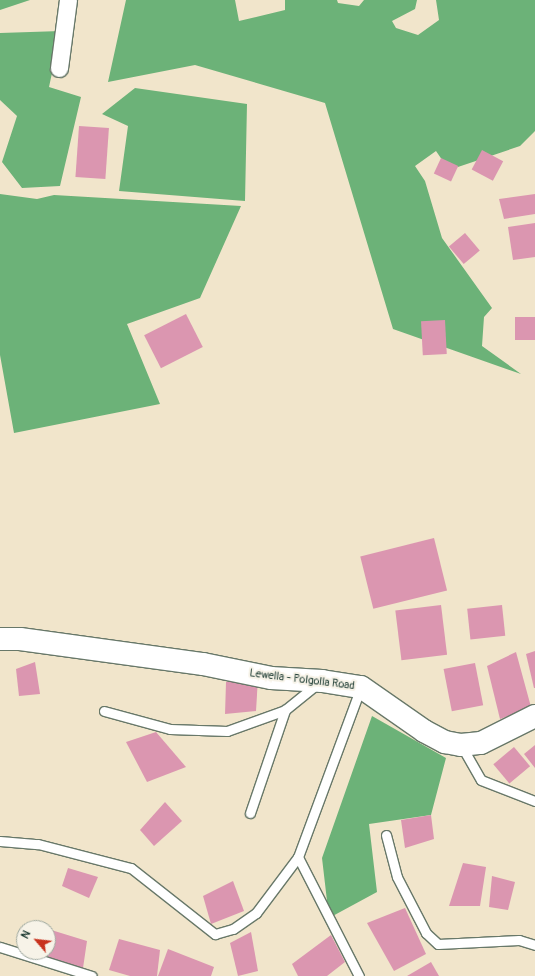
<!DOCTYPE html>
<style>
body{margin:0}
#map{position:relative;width:535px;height:976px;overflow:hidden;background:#f1e5cb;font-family:Pangolin,sans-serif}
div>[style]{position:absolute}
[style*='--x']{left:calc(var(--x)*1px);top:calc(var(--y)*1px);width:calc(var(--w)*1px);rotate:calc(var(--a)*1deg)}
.forest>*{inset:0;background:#6cb278}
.building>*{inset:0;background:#db96b0;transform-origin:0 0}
.roads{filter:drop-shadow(1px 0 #687869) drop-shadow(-1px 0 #687869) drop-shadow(0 1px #687869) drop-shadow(0 -1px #687869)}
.service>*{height:9px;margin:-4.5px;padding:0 4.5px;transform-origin:4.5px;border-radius:4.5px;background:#fff}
.minor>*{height:17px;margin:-8.5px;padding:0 8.5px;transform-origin:8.5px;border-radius:8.5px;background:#fff}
.tertiary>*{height:22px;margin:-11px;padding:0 11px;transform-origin:11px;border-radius:11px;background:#fff}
span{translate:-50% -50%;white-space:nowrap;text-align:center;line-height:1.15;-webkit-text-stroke:4px #f7f3e8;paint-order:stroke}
.street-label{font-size:11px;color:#1f3d34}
.north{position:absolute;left:16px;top:920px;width:40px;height:40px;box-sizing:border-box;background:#f7f3e8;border:1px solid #a1aaa0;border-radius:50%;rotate:298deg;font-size:11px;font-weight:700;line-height:16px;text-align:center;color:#1f3d34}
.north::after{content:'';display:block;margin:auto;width:14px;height:18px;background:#c8321e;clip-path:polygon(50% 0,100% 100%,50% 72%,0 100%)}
</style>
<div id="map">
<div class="forest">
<div style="clip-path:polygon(0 0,30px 0,0 10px)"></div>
<div style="clip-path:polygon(126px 0,235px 0,239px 21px,285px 10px,285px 0,337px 0,338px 3px,359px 6px,364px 0,417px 0,415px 9px,392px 21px,396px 28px,418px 35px,439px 20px,436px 0,535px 0,535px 131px,520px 146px,449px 170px,436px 151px,415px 166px,425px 181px,442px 238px,492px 308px,484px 317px,482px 346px,521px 374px,393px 329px,325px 103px,195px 65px,108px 82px)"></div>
<div style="clip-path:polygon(61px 31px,49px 87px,81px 97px,60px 186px,22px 188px,2px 162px,17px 116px,0 100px,0 33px)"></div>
<div style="clip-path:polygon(135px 88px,247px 104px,245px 201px,119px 191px,128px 126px,102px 114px)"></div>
<div style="clip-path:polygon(0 194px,37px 199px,54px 195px,241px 206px,200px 298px,127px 324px,160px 404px,14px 433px,0 355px)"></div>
<div style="clip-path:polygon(372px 716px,446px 758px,431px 815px,369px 824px,377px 892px,329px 918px,322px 858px)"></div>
</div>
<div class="building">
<div style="left:79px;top:126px;width:30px;height:51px;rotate:4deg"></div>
<div style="left:482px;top:150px;width:24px;height:22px;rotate:28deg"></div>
<div style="left:441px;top:158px;width:19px;height:17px;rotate:25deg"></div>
<div style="clip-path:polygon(535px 194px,535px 214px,504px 219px,499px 199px)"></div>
<div style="clip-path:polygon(535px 223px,535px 257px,513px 260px,508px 227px)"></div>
<div style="left:465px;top:233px;width:23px;height:21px;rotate:50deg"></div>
<div style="left:186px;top:314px;width:37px;height:47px;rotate:63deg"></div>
<div style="left:535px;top:317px;width:23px;height:20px;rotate:90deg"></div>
<div style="left:445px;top:320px;width:34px;height:24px;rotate:87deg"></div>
<div style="left:434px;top:538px;width:54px;height:76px;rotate:76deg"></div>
<div style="left:441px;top:605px;width:50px;height:46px;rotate:83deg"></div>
<div style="left:502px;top:605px;width:31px;height:35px;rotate:84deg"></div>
<div style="clip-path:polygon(535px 651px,535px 688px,534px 688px,526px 654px)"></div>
<div style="clip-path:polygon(516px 652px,531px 707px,500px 719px,487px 666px)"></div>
<div style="clip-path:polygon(35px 662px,40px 694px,19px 696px,16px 669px)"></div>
<div style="left:475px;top:663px;width:43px;height:32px;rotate:79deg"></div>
<div style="clip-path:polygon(258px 678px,256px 711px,225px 714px,226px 682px)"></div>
<div style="clip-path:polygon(156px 732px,186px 767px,147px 782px,126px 742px)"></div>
<div style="clip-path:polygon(535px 745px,535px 768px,524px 754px)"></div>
<div style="left:514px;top:747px;width:25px;height:27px;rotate:50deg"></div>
<div style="clip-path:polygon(165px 802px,182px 821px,154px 846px,140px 830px)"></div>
<div style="clip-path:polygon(431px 815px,434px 839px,405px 848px,401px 820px)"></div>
<div style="clip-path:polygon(463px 863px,486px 867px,480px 906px,449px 906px)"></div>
<div style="clip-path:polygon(68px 868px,98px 877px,89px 898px,62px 886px)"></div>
<div style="clip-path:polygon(492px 876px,515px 882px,508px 910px,489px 907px)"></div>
<div style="clip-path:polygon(233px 881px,244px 911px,211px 924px,203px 896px)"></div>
<div style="clip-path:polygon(405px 908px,426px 954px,394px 971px,367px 923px)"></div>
<div style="clip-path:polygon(48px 929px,87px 941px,83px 968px,39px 954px,48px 952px)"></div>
<div style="clip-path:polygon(251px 932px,258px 971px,238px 976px,230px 943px)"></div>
<div style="clip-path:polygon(331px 935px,345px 962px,327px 976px,298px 976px,292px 964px)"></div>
<div style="clip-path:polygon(119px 939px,160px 950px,157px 976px,130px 976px,109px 970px)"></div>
<div style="clip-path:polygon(168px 949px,214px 967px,211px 976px,158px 976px)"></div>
<div style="clip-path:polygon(431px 962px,439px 976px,407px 976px)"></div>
</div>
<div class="roads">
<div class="service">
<div style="--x:104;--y:711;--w:68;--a:15.3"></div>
<div style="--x:170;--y:729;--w:57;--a:2"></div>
<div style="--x:227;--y:731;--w:62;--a:-19.9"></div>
<div style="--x:285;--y:710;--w:41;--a:-39.1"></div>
<div style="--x:461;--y:745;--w:40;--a:60.3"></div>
<div style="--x:481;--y:780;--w:58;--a:21.3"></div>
<div style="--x:250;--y:813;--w:109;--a:-71.2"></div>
<div style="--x:386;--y:835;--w:43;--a:75.3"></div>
<div style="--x:397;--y:877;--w:63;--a:62.6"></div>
<div style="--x:426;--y:933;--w:16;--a:43"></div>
<div style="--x:438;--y:944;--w:81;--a:-2.8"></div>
<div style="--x:519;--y:940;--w:17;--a:17"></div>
<div style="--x:0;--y:841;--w:38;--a:5"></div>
<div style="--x:38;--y:844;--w:96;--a:14.5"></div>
<div style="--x:131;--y:868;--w:107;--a:38.2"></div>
<div style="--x:215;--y:934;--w:19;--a:-16"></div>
<div style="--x:233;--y:929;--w:28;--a:-35"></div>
<div style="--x:256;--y:913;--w:70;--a:-53.1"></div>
<div style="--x:298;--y:857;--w:181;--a:-69.7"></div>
<div style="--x:298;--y:857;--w:134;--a:62.9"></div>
<div style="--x:0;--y:947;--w:96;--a:17.5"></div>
</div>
<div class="minor">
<div style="--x:59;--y:68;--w:69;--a:-82.5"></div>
</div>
<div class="tertiary">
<div style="--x:0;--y:639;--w:20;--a:0"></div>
<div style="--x:20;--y:639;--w:185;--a:7.8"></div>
<div style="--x:203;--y:664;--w:69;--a:11.6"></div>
<div style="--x:271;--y:678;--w:51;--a:3.4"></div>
<div style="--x:322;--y:681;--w:39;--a:9"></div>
<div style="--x:361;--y:687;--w:77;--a:34.9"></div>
<div style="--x:424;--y:731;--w:24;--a:28"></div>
<div style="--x:445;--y:742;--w:16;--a:11"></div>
<div style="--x:461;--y:745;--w:20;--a:-6"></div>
<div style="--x:481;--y:743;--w:60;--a:-26.6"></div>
</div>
</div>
<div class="street-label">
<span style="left:302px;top:680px;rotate:7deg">Lewella - Polgolla Road</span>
</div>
<div class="north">N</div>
</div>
